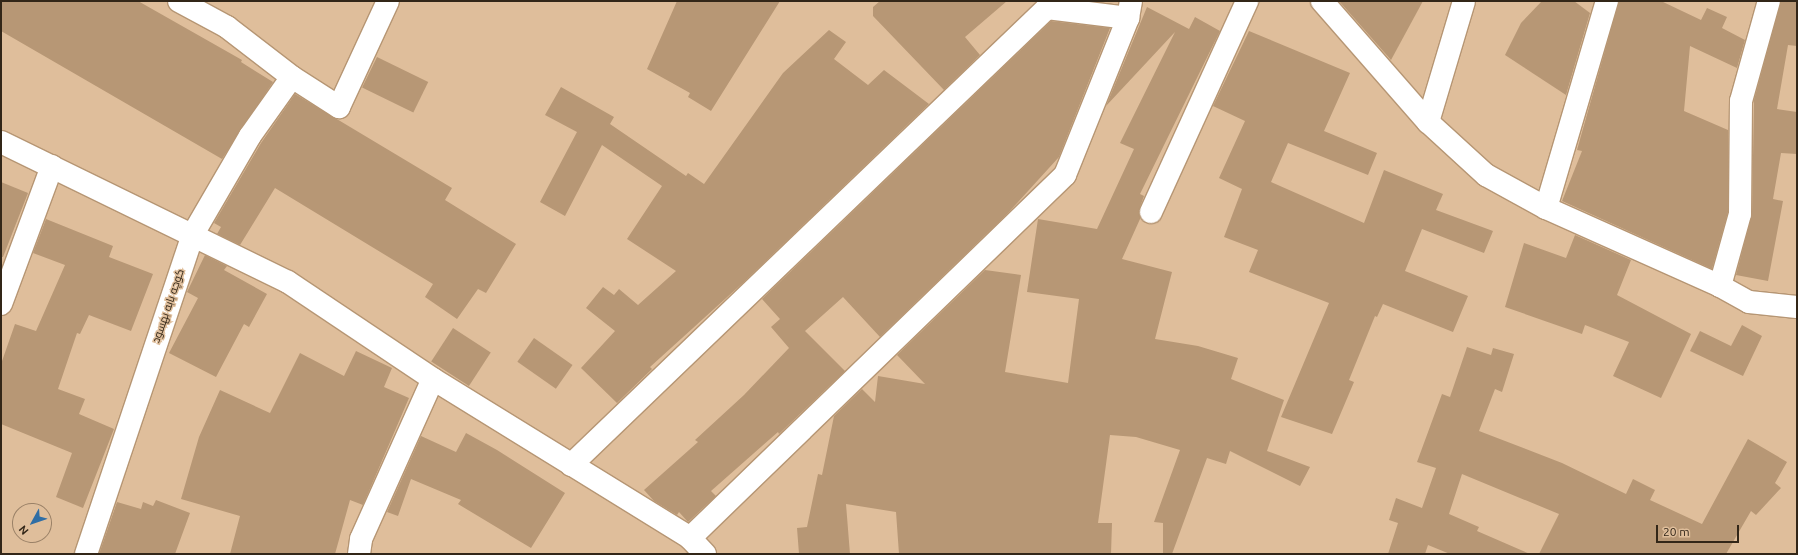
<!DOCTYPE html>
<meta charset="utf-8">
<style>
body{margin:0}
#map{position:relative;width:1798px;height:555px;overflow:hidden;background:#dfbe9b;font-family:Ubuntu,Cairo,sans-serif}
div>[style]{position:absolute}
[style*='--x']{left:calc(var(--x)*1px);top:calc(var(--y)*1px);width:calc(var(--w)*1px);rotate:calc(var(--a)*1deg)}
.building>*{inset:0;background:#b79775;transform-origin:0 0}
.roads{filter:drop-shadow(1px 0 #b69674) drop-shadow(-1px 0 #b69674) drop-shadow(0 1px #b69674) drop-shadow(0 -1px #b69674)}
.minor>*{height:22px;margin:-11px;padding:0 11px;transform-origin:11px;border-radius:11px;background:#fff}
span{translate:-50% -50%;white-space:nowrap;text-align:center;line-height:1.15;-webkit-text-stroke:3px #dfbe9b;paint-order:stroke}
.street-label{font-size:11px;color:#322618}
.frame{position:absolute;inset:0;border:2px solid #322618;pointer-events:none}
.north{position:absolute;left:12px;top:503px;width:40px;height:40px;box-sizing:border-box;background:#dfbe9b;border:1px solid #9a8167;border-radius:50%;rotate:230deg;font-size:11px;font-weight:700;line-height:16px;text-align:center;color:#322618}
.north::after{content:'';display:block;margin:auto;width:14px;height:18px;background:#2f6ea5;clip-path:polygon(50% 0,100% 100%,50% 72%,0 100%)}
.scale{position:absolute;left:1656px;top:525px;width:83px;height:18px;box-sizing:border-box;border:2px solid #322618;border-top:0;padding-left:5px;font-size:12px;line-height:14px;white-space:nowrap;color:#322618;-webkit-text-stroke:3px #dfbe9b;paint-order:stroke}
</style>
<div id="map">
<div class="building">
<div style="clip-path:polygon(1px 1px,138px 1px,242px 60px,241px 62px,273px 82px,222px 159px,1px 31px)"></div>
<div style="clip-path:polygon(677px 1px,780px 1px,711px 111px,688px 97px,690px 93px,647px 69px)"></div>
<div style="clip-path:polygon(880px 1px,1007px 1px,965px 37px,980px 55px,944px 90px,873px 16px,873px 7px)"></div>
<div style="clip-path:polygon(1339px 1px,1423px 1px,1391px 60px)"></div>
<div style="clip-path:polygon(1542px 1px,1574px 1px,1590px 13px,1566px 95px,1505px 55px,1521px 23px)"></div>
<div style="clip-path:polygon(1619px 1px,1661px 1px,1701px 20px,1707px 8px,1727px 17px,1722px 28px,1745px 40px,1737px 68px,1690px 46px,1684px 111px,1728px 130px,1728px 212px,1712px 269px,1562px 201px,1582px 151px,1577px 150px)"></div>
<div style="clip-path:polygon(1781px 1px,1797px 1px,1797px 46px,1788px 45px,1777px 109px,1797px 112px,1797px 154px,1781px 153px,1773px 199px,1783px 201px,1768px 281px,1736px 275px,1752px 214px,1754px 100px)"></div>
<div style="clip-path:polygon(1147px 7px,1189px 29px,1195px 17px,1220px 31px,1140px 194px,1144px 196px,1140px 207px,1140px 219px,1122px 259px,1172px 272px,1155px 339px,1198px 346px,1238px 358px,1231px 379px,1284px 400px,1267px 451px,1310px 467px,1300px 486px,1230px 451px,1226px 464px,1207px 458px,1172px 554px,1163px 554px,1163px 523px,1154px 522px,1180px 450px,1136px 437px,1110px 435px,1098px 523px,1112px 523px,1111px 554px,899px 554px,896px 512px,846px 504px,850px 554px,799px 554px,797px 528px,807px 527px,818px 474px,822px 475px,834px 416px,862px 389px,875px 402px,878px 376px,925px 384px,897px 355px,985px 270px,1021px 275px,1005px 372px,1068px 383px,1079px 299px,1027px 292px,1038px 219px,1097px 229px,1134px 149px,1120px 143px,1175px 32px,1106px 106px)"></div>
<div style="clip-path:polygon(1051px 21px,1110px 28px,1059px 157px,1007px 214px,880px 337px,843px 297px,805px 331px,845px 371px,779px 434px,778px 432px,711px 491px,716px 496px,688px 522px,679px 512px,677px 515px,654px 501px,644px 490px,698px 442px,695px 440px,744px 395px,789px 348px,771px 327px,780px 319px,762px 299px)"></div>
<div style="clip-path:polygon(829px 30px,846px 42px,834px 59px,868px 85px,884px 70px,929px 104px,746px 280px,650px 367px,652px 369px,617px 403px,581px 368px,615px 331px,586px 308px,603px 287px,614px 295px,619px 289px,638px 305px,676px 271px,627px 239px,662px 186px,602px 145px,565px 216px,540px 202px,577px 132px,545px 115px,561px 87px,614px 117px,610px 124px,686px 176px,688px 173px,704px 184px,783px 73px)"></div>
<div style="clip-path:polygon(1249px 31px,1350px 73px,1324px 131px,1377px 153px,1368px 175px,1288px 143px,1271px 182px,1364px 223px,1384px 170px,1443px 194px,1436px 210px,1493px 231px,1484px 253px,1422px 229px,1405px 271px,1468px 296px,1453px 332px,1383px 304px,1377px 317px,1375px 316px,1349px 380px,1354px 382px,1332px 434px,1281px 417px,1329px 303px,1249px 272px,1258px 250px,1224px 237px,1242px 189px,1219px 178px,1245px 121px,1213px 106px)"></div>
<div style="left:377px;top:57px;width:57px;height:34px;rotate:26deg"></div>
<div style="clip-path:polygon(295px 94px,452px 188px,445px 200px,516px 244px,486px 293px,478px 289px,457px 319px,425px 297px,433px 284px,275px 188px,240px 245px,217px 234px,221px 227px,214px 223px,261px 143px)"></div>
<div style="clip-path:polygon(1px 182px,28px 193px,3px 257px,1px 257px)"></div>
<div style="clip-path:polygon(46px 219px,113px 246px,109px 257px,153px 274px,131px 331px,89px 315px,80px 334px,77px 333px,58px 389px,85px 399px,79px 414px,114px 429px,83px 508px,56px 497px,72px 453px,1px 424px,1px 364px,15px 324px,36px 331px,65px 265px,33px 253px)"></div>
<div style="clip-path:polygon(1575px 235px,1631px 260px,1617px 295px,1691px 334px,1661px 398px,1613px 376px,1629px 342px,1585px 325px,1582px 334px,1505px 307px,1524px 243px,1566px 258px)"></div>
<div style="clip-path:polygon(205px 255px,227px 266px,224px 270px,267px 294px,249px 327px,244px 324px,216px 377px,169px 353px,198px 298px,187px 292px)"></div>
<div style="clip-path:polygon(1742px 325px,1762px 336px,1743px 376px,1690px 351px,1700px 331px,1731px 346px)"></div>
<div style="left:453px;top:328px;width:45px;height:40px;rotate:33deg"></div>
<div style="left:534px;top:338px;width:47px;height:29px;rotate:35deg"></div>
<div style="clip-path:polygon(1467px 347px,1491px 355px,1493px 348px,1514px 354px,1502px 392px,1495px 389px,1479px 431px,1562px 463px,1626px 494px,1633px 479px,1655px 490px,1650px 500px,1702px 524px,1748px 439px,1787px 462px,1775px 483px,1781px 488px,1756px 515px,1751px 511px,1726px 554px,1539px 554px,1559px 514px,1462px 474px,1449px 514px,1479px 527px,1477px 531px,1530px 554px,1450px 554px,1428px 545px,1425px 554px,1388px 554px,1398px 523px,1389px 520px,1396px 498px,1422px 508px,1436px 468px,1417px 462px,1442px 394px,1450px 397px)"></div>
<div style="clip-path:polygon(356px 351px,392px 368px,384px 387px,409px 398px,363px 505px,350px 500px,335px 554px,230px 554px,240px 516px,181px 499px,199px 437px,220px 390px,270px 413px,300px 353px,344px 376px)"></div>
<div style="clip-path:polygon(466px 433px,497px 450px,565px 493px,531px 548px,458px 504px,461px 500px,411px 479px,398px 516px,387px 512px,421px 436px,456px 452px)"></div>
<div style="clip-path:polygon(156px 500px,190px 513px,175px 554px,99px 554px,117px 502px,141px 509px,143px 502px,153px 506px)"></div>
</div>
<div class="roads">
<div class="minor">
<div style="--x:179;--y:1;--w:55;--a:28.4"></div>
<div style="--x:227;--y:27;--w:82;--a:37.6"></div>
<div style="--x:292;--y:77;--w:56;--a:32.6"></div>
<div style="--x:339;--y:107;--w:117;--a:-65.2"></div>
<div style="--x:1322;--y:1;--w:161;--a:48.8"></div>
<div style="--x:1428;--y:122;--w:79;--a:42.4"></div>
<div style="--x:1486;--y:175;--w:68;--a:28.8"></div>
<div style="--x:1546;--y:208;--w:191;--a:24.1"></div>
<div style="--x:1720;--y:286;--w:33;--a:29"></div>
<div style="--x:1749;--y:302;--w:48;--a:5.9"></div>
<div style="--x:1428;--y:122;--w:126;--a:-73.4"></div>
<div style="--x:1;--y:142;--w:319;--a:26"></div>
<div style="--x:288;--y:282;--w:174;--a:33.8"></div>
<div style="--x:433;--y:379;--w:302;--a:31.7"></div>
<div style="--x:690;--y:538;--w:22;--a:47"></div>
<div style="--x:1546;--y:208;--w:216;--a:-73.6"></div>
<div style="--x:1151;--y:212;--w:232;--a:-65.5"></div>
<div style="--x:1720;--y:286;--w:75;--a:-74.5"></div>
<div style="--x:1740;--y:214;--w:113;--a:-89.5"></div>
<div style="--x:1741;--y:101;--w:104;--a:-74.4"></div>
<div style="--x:1;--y:304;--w:147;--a:-69.7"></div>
<div style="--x:571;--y:465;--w:660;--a:-43.83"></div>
<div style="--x:1047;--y:8;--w:82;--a:7"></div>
<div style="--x:690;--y:538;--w:522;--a:-44.07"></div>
<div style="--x:1065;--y:175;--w:169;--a:-68.1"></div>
<div style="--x:1128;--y:18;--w:17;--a:-80"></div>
<div style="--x:86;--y:554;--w:337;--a:-71.5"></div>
<div style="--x:193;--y:234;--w:113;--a:-59.8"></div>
<div style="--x:250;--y:136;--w:72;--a:-54.6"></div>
<div style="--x:359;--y:554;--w:15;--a:-82"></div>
<div style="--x:361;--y:539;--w:175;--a:-65.8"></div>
</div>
</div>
<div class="street-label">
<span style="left:168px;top:306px;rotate:-71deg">کوچه بابه بهسود</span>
</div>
<div class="frame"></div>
<div class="north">N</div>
<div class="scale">20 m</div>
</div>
